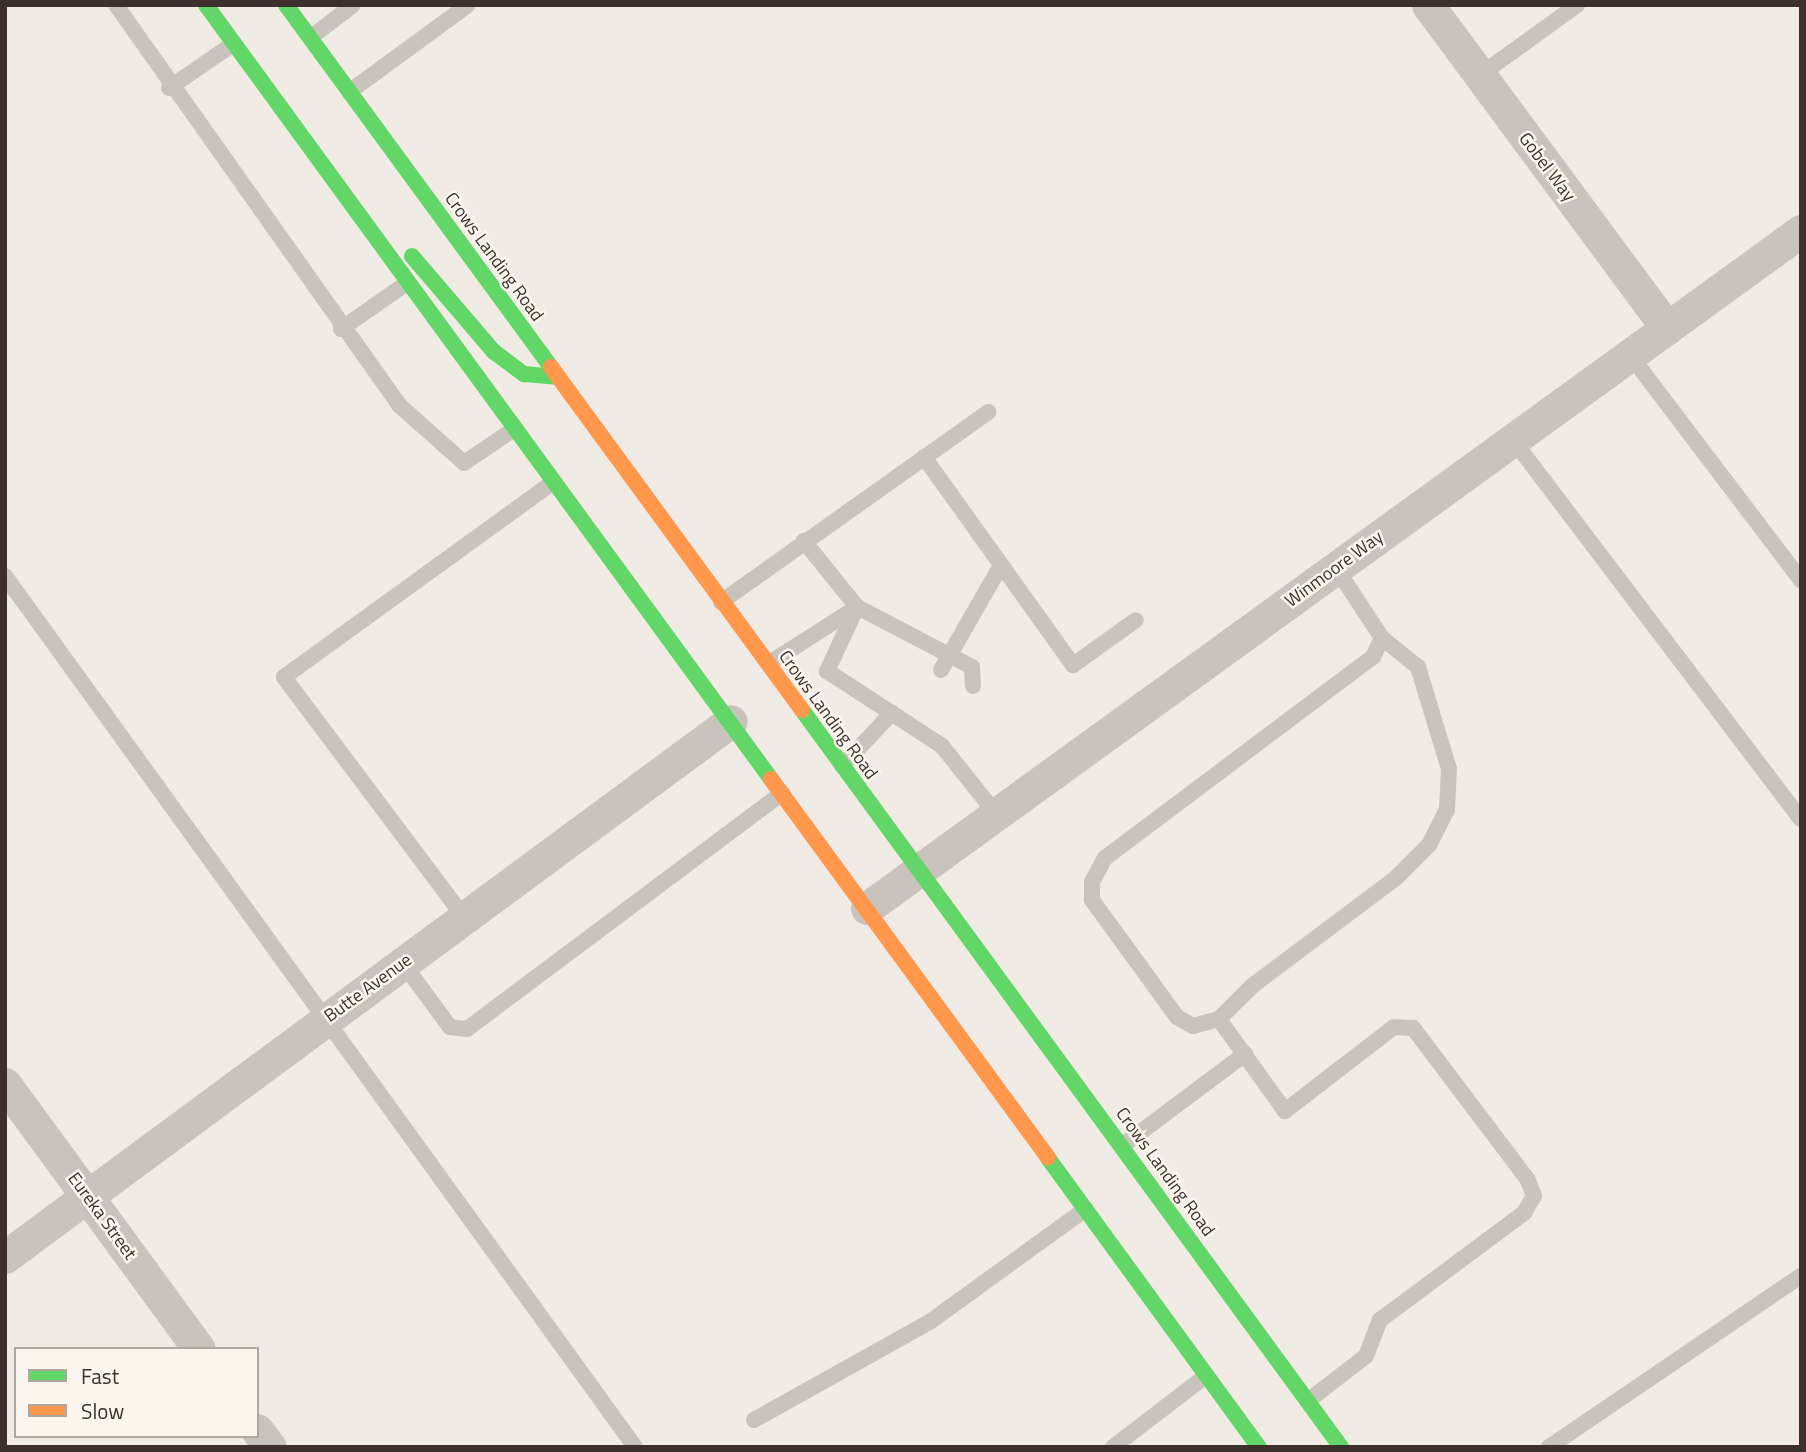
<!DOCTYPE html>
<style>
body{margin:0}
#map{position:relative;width:1806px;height:1452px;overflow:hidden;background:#f0ebe5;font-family:"Titillium Web",sans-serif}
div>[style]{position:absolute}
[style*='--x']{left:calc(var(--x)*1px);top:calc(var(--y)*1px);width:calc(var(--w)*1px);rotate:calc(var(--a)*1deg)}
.lane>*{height:16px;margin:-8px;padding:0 8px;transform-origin:8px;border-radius:8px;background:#c9c3be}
.street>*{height:33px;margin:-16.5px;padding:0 16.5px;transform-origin:16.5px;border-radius:16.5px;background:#c9c3be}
.fast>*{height:16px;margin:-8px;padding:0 8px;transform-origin:8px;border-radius:8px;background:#63d668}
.slow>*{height:16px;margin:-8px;padding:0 8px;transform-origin:8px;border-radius:8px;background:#ff974d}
span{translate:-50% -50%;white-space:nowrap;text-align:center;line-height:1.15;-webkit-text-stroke:5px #fbf5ee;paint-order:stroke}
.street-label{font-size:18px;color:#3b302b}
.frame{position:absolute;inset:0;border:7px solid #3b302b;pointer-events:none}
.legend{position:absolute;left:14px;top:1347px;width:245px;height:91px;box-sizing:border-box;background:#fbf5ee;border:2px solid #aea6a0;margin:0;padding:9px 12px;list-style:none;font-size:21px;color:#3b302b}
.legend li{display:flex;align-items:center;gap:14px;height:35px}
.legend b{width:35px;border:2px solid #aea6a0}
</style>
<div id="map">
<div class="lane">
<div style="--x:116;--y:5;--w:490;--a:54.7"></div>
<div style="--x:399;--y:405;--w:87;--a:41.7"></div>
<div style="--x:464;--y:463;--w:60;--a:-34.2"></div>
<div style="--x:310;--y:38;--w:54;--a:-37.5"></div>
<div style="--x:1480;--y:75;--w:120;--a:-35.8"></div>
<div style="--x:169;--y:88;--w:78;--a:-34.5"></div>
<div style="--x:349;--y:92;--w:147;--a:-36.2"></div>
<div style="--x:341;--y:329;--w:80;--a:-34.9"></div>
<div style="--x:1630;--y:355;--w:283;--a:52.8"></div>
<div style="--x:1513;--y:440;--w:476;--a:52.8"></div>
<div style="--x:924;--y:457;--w:256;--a:54.4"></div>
<div style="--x:1073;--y:665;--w:77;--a:-35.5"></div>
<div style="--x:5;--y:576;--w:1075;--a:54.12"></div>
<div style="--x:721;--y:602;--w:328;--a:-35.4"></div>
<div style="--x:768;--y:664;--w:106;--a:-32.6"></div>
<div style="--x:857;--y:607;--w:85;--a:-128.8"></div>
<div style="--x:941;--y:670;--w:119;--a:-60.2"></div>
<div style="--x:973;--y:686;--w:19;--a:-93"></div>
<div style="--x:972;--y:667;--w:130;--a:-152.4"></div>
<div style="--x:857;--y:607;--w:71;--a:115.1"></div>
<div style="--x:827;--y:671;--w:137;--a:33.1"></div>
<div style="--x:942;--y:746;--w:87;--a:51.5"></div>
<div style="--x:842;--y:766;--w:73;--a:-46.7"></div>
<div style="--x:464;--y:917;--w:300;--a:-126.9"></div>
<div style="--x:284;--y:677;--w:332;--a:-35.9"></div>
<div style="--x:402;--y:962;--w:81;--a:53.6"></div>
<div style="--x:450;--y:1027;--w:17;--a:7"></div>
<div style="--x:467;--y:1029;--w:394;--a:-36.8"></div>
<div style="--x:1219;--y:1019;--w:47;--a:-45"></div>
<div style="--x:1252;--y:986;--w:181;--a:-36.9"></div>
<div style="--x:1397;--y:877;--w:45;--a:-45"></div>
<div style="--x:1429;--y:845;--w:39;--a:-63"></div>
<div style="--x:1447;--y:810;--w:41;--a:-87.2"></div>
<div style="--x:1449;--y:769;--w:107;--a:-106.9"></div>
<div style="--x:1418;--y:667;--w:46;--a:-141.1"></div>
<div style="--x:1122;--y:1146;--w:154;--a:-36.8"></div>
<div style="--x:1309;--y:1400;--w:72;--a:-37.7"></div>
<div style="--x:1366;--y:1356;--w:39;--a:-69"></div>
<div style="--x:1380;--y:1320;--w:179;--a:-36.6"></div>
<div style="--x:1524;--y:1213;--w:20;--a:-60"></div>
<div style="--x:1534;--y:1196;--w:17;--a:-111"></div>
<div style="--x:1528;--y:1180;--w:191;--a:-127.1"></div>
<div style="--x:1413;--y:1028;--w:19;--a:-177"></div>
<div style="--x:1394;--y:1027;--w:138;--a:142.4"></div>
<div style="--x:1285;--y:1111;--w:113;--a:-125.7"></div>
<div style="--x:1219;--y:1019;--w:27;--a:165"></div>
<div style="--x:1193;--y:1026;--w:18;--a:-151"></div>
<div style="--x:1177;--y:1017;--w:145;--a:-126"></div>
<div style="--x:1092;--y:900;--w:18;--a:-90"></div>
<div style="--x:1092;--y:882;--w:27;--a:-62"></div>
<div style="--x:1105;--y:858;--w:335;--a:-36.9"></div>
<div style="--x:1373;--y:657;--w:21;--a:-65"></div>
<div style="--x:1382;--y:638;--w:84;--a:-123.3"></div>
<div style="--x:754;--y:1420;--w:203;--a:-29.2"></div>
<div style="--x:931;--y:1321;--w:191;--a:-35.9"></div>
<div style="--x:1113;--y:1447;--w:117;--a:-37.4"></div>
<div style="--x:1549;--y:1447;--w:305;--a:-34.2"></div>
</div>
<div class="street">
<div style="--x:1428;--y:5;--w:402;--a:53.5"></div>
<div style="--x:867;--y:908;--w:1154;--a:-35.94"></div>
<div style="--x:5;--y:1084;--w:328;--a:53.8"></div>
<div style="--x:5;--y:1257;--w:902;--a:-36.44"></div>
<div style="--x:257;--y:1430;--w:21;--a:53"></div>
</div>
<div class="fast">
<div style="--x:206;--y:5;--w:958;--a:53.87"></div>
<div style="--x:286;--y:5;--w:449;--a:53.8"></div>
<div style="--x:412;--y:256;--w:125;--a:49.5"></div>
<div style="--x:493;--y:351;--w:39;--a:37"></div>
<div style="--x:524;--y:374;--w:33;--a:5"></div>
<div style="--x:802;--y:710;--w:913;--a:53.82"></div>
<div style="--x:1048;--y:1158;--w:358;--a:53.9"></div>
</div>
<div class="slow">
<div style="--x:551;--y:367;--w:425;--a:53.8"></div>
<div style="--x:771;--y:779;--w:469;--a:53.8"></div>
</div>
<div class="street-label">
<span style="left:1547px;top:167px;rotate:53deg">Gobel Way</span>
<span style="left:494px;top:257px;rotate:54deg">Crows Landing Road</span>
<span style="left:1334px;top:569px;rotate:-36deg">Winmoore Way</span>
<span style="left:828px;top:715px;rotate:54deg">Crows Landing Road</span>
<span style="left:368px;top:988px;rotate:-36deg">Butte Avenue</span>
<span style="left:1165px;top:1172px;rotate:54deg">Crows Landing Road</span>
<span style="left:102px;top:1216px;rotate:54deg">Eureka Street</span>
</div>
<div class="frame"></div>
<ul class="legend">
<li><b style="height:9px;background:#63d668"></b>Fast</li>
<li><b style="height:9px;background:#ff974d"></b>Slow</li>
</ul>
</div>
